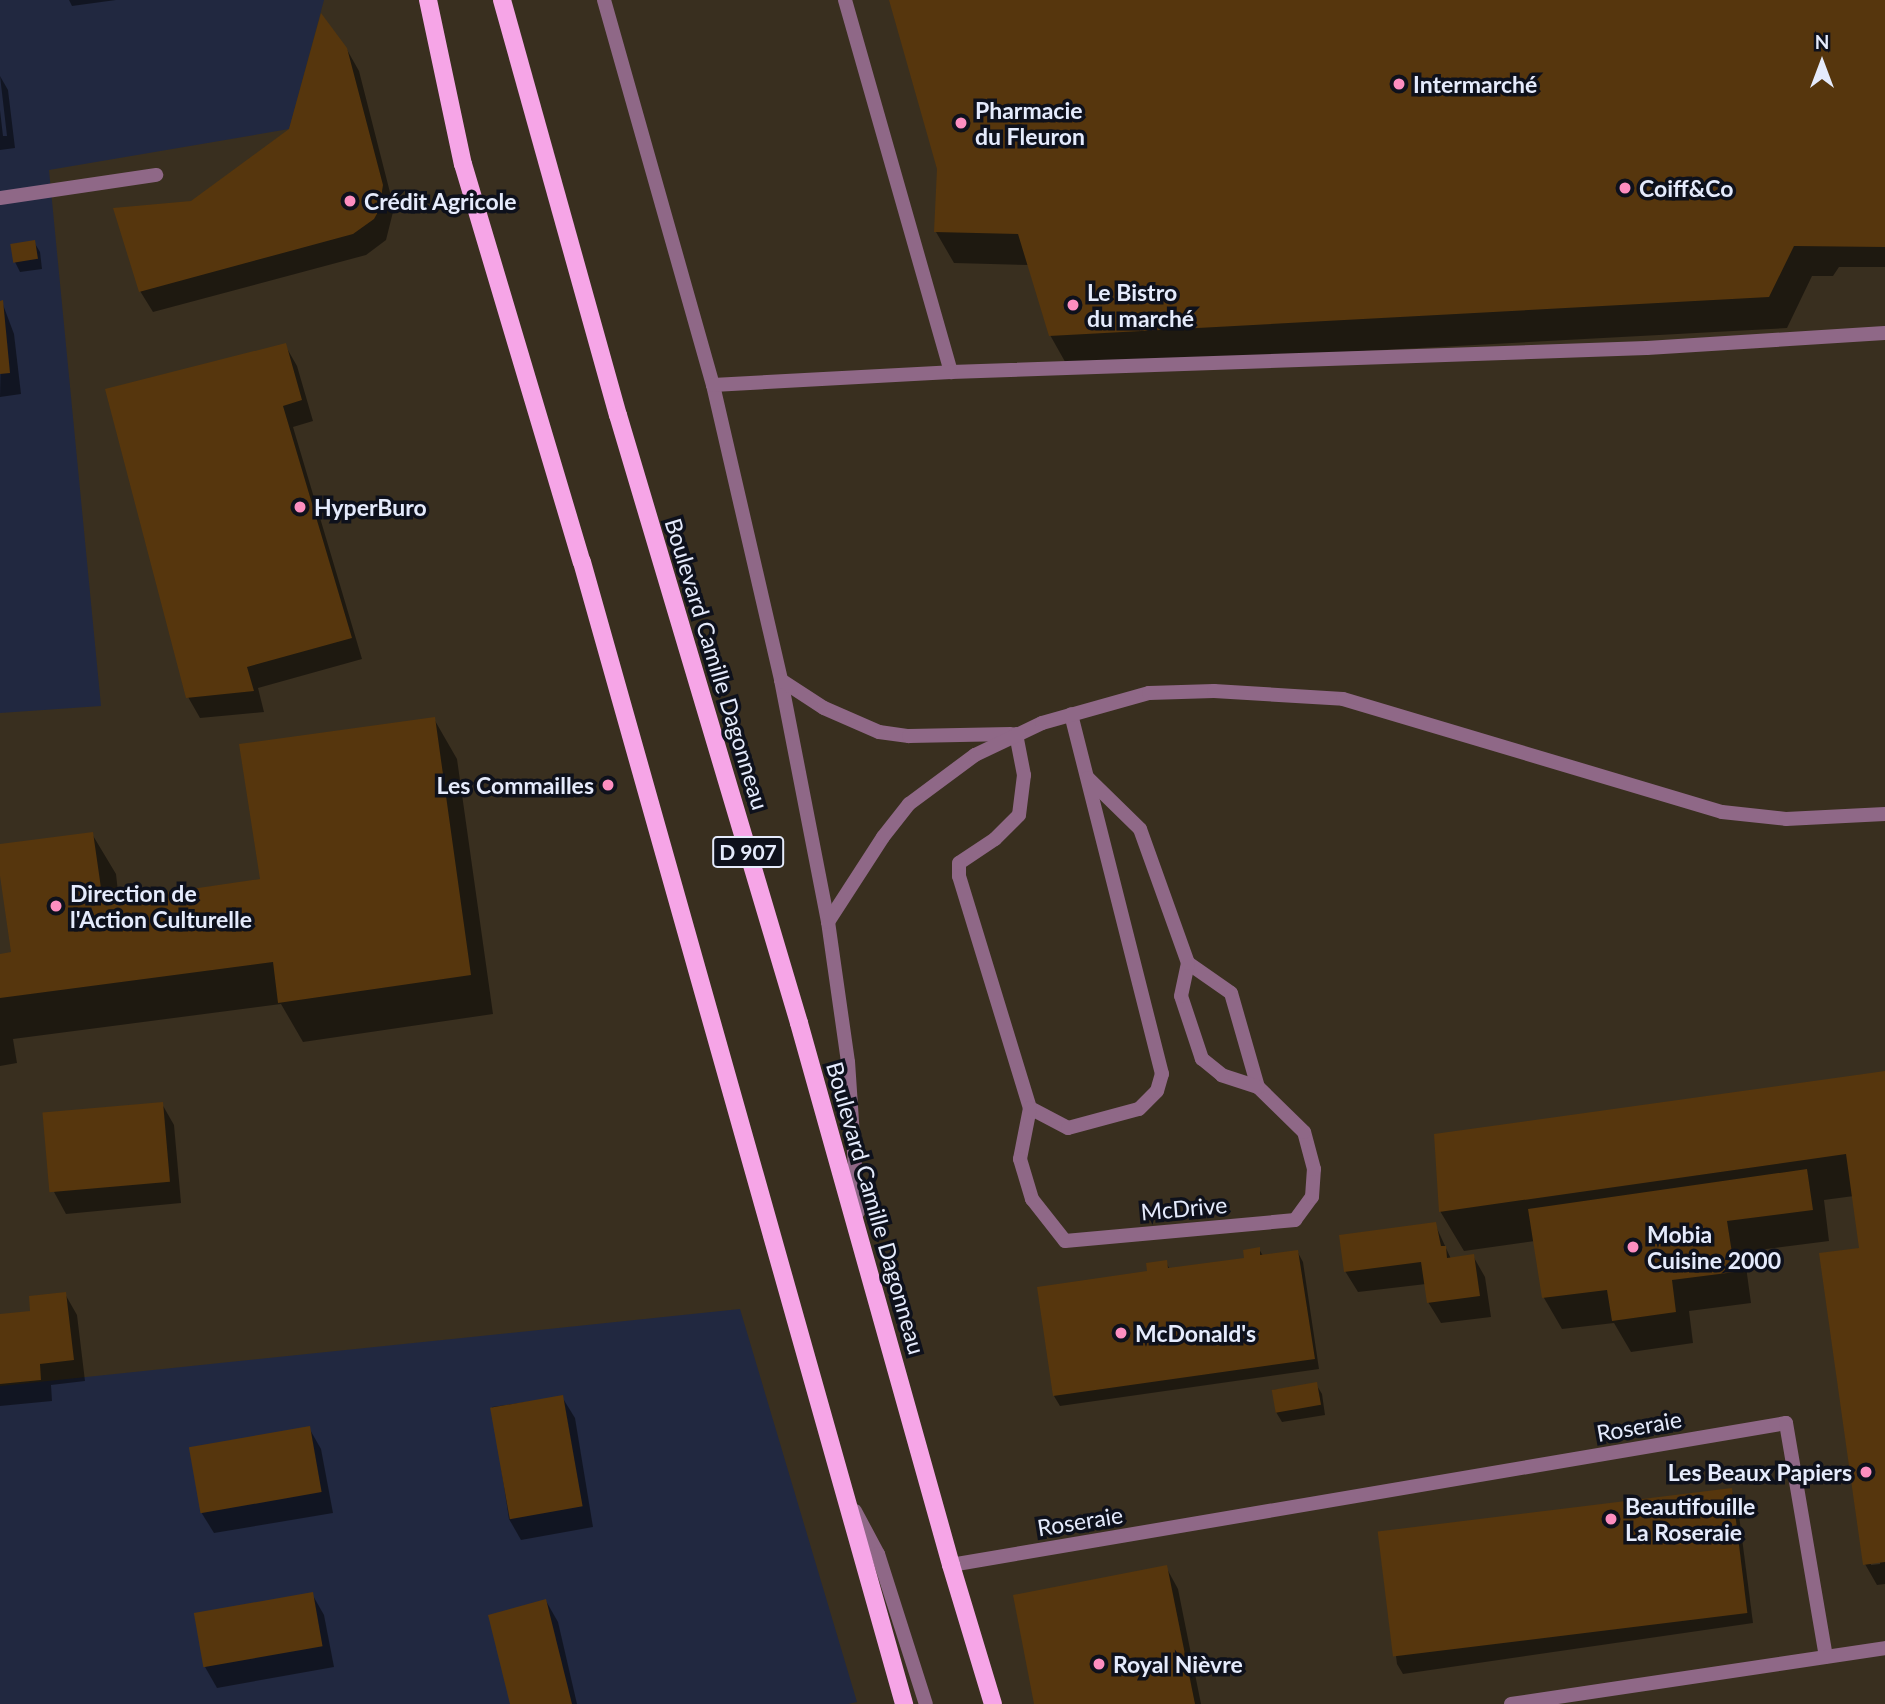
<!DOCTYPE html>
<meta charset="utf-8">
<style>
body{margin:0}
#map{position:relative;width:1885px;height:1704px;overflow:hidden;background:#212840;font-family:Lato,sans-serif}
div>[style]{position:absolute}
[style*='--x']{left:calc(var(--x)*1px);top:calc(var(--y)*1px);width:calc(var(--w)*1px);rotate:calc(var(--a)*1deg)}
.commercial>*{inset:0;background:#392f1f}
.shadow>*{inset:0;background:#0007}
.building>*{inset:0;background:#56360d;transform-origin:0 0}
.service>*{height:14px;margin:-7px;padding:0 7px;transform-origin:7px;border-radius:7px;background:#8f6887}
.primary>*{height:18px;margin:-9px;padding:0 9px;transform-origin:9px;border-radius:9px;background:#f6a5e7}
.dots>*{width:19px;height:19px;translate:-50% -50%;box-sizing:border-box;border:4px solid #0e111c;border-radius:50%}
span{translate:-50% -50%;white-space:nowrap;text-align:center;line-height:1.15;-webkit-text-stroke:7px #0e111c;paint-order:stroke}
.shield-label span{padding:2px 5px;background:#0e111c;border:2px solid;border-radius:5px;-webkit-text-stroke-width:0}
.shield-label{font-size:21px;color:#e5ebfc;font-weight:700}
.poi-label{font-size:23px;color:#e5ebfc;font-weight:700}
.left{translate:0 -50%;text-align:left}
.right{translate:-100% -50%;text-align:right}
.street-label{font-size:23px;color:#e5ebfc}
.north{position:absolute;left:1787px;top:28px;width:70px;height:70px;-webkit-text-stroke:5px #0e111c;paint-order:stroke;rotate:0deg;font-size:19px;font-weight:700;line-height:28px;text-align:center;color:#e5ebfc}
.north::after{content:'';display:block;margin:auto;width:24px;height:32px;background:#e5ebfc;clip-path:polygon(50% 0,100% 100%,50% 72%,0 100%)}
</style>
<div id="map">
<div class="commercial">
<div style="clip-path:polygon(324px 0,1885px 0,1885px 1704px,848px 1704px,857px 1702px,740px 1309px,0 1386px,0 713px,101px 706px,49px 170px,289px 129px)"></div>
</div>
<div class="shadow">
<div style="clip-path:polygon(69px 0,116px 0,72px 6px)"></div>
<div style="clip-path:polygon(891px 0,1885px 0,1885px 267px,1839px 267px,1833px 276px,1812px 276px,1787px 328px,1068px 367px,1050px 335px,1029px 265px,954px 263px,936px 232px,939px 168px)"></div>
<div style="clip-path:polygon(346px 48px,359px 71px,394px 208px,386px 240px,366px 255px,153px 312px,140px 291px,192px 203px,290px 130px)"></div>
<div style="clip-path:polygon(0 76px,8px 90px,15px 148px,0 150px,0 110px,3px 136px,7px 136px)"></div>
<div style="clip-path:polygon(34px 242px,40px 252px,42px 269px,20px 272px,15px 262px,12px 245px)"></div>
<div style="clip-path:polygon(2px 302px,14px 334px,21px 394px,0 397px)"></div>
<div style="clip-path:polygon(285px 345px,297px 366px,313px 421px,293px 427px,362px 659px,258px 688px,264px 712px,200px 718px,188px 697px)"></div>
<div style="clip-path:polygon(434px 719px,457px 759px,493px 1014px,303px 1042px,281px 1004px,13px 1039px,17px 1063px,0 1066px,0 955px,13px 953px,0 846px,92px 834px,116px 874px,119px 901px,262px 880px)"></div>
<div style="clip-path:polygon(evenodd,1885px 1072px,1885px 1584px,1877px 1585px,1865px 1564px,1861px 1249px,1854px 1196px,1824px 1200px,1829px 1241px,1744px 1252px,1751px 1303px,1689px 1311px,1693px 1343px,1631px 1352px,1614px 1323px,1562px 1329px,1544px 1298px,1535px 1241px,1464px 1251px,1440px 1211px,1885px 1072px,1880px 1561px,1880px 1564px,1871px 1565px,1871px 1562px,1880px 1561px)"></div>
<div style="clip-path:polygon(162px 1104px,174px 1125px,181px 1203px,66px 1214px,54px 1192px)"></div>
<div style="clip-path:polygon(1435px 1224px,1451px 1259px,1473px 1256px,1485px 1277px,1491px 1317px,1441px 1323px,1428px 1302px,1426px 1284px,1358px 1292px,1345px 1271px)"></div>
<div style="clip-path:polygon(1259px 1249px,1263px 1256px,1297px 1251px,1303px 1262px,1319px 1369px,1060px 1406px,1054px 1396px,1039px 1288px,1149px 1272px,1166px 1262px,1170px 1270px,1246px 1259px)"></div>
<div style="clip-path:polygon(65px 1294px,77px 1315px,85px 1381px,51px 1385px,52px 1401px,0 1406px,0 1316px,32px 1312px)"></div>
<div style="clip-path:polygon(1316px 1384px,1322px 1394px,1325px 1415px,1282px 1422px,1276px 1412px,1273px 1390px)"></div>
<div style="clip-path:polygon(562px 1397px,575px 1418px,593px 1527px,521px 1540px,509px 1519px,492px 1407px)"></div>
<div style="clip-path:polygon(309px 1428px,321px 1449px,333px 1513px,214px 1533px,201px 1512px)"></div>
<div style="clip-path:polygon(1731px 1490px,1737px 1500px,1753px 1623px,1403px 1674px,1397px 1664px,1381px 1541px)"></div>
<div style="clip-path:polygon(1166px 1567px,1178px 1589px,1201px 1704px,1036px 1704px)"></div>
<div style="clip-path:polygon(312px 1594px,324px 1615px,334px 1667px,217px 1688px,205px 1667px)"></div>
<div style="clip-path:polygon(546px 1601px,558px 1622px,577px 1704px,512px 1704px)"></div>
</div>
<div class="building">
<div style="clip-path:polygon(889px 0,1885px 0,1885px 247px,1794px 246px,1769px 297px,1049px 336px,1018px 234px,934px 232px,937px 169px)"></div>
<div style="clip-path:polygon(321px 13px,347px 48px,383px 185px,379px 210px,374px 219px,353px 234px,139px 292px,113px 208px,191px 201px,289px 129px)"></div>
<div style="left:35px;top:240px;width:19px;height:25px;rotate:81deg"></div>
<div style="clip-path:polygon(3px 300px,10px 373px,0 374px,0 301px)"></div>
<div style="clip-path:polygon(286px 343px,302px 400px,283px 406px,352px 638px,247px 667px,254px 691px,186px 698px,105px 389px)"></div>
<div style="clip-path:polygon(435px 717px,471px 975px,278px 1003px,273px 962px,0 998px,0 954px,11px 952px,0 876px,0 844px,93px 832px,103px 902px,260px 879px,239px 744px)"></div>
<div style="clip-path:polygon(1885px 1071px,1885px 1562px,1863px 1565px,1819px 1253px,1859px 1248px,1846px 1154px,1439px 1212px,1434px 1134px)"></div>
<div style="left:163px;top:1102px;width:80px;height:121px;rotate:85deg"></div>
<div style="clip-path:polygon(1807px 1169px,1813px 1210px,1727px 1221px,1735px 1272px,1672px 1280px,1676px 1312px,1612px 1321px,1607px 1290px,1542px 1298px,1528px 1209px)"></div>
<div style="clip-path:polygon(1436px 1222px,1441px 1246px,1446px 1246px,1447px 1258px,1474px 1254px,1480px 1296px,1427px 1303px,1421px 1262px,1344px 1272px,1339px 1235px)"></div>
<div style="clip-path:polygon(1260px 1247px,1260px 1255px,1298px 1250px,1315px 1359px,1053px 1396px,1037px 1287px,1147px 1271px,1146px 1263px,1167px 1260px,1168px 1268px,1244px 1258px,1243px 1250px)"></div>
<div style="clip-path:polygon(66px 1292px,74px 1360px,40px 1364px,41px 1380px,0 1384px,0 1314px,30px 1311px,29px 1296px)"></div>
<div style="left:1317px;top:1382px;width:23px;height:46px;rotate:80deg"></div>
<div style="left:563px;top:1395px;width:113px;height:74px;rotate:80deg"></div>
<div style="left:310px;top:1426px;width:67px;height:123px;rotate:80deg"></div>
<div style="left:1732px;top:1488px;width:126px;height:357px;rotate:83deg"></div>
<div style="clip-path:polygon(1167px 1565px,1195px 1704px,1034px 1704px,1013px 1595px)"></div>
<div style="left:313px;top:1592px;width:55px;height:121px;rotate:80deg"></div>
<div style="clip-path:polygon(546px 1599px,572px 1704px,510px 1704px,488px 1615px)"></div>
</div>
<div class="service">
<div style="--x:604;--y:0;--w:400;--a:74.2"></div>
<div style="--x:713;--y:385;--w:303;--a:77"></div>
<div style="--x:781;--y:680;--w:247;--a:79"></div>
<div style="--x:845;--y:0;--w:387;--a:74.1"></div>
<div style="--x:951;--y:372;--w:696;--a:-1.97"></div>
<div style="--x:1647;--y:348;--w:238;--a:-3.6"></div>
<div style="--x:0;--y:198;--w:158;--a:-8.4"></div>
<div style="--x:713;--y:385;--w:238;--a:-3.1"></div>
<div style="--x:781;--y:680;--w:51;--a:33.1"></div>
<div style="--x:824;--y:708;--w:60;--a:23.6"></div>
<div style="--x:879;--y:732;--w:30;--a:8"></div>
<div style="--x:909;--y:736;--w:102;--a:-1.1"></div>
<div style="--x:1016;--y:734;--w:42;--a:79"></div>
<div style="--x:1024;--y:775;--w:40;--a:97.1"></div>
<div style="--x:1019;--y:815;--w:34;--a:135"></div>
<div style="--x:995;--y:839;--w:43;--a:146.3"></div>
<div style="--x:959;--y:863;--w:13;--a:90"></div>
<div style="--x:959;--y:876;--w:243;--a:73"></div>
<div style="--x:1030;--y:1108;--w:43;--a:27.8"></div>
<div style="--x:1068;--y:1128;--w:73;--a:-15"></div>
<div style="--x:1139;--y:1109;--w:25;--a:-45"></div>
<div style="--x:1157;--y:1091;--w:18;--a:-74"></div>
<div style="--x:1162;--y:1074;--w:371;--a:-104.2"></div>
<div style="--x:1188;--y:963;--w:52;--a:34.9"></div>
<div style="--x:1231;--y:993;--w:98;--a:74"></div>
<div style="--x:1030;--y:1108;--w:52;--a:101.1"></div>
<div style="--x:1020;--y:1159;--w:42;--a:73.3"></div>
<div style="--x:1032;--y:1199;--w:53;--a:51.8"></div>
<div style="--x:1065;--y:1241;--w:231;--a:-5.2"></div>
<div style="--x:1295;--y:1220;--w:29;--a:-54"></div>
<div style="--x:1312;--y:1197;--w:28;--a:-86"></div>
<div style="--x:1314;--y:1169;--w:38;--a:-105"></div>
<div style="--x:1304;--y:1132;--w:64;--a:-135.6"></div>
<div style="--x:1258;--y:1087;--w:38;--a:-162"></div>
<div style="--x:1222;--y:1075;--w:26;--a:-141"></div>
<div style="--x:1202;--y:1059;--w:66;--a:-108.4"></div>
<div style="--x:1181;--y:996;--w:34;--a:-78"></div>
<div style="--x:1188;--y:963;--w:142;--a:-109.7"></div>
<div style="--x:1140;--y:829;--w:73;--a:-135.6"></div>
<div style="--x:858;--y:1212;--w:150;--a:-93.8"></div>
<div style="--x:848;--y:1062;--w:141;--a:-98.1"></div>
<div style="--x:828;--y:922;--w:101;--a:-57.1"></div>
<div style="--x:883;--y:837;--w:42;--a:-51.8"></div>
<div style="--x:909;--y:804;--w:82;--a:-36.6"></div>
<div style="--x:975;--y:755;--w:74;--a:-25.5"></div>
<div style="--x:1042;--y:723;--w:111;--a:-15.7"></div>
<div style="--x:1149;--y:693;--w:65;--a:-1.8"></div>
<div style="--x:1214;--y:691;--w:129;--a:3.5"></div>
<div style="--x:1343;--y:699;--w:395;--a:16.6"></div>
<div style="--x:1722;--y:812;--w:64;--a:6.2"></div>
<div style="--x:1786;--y:819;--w:99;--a:-2.9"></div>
<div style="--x:855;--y:1511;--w:49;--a:61.9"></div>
<div style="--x:878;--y:1554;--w:157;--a:72.3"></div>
<div style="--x:951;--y:1565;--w:847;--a:-9.65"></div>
<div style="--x:1786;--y:1423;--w:237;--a:80.3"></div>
<div style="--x:1511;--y:1704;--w:378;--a:-8.5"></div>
</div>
<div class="primary">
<div style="--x:428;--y:0;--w:168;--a:78"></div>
<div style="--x:463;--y:164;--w:415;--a:73.4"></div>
<div style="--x:582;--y:562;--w:1187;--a:74.25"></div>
<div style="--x:502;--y:0;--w:431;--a:74.4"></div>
<div style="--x:618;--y:415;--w:634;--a:73.42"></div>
<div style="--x:799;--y:1023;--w:563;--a:74.33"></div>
<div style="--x:951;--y:1565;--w:145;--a:73.2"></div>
</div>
<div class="dots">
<div style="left:1399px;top:84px;background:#fd8ec0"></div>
<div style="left:961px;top:123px;background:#fd8ec0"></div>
<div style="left:1625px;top:188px;background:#fd8ec0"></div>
<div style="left:350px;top:201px;background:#fd8ec0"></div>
<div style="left:1073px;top:305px;background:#fd8ec0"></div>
<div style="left:300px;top:507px;background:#fd8ec0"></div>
<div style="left:608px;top:785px;background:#fd8ec0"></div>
<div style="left:56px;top:906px;background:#fd8ec0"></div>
<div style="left:1633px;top:1247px;background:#fd8ec0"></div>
<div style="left:1121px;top:1333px;background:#fd8ec0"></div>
<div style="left:1866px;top:1472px;background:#fd8ec0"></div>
<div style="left:1611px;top:1519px;background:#fd8ec0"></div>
<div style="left:1099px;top:1664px;background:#fd8ec0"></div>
</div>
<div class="shield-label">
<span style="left:748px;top:852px">D 907</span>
</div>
<div class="poi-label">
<span class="left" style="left:1413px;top:84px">Intermarché</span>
<span class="left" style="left:975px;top:123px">Pharmacie<br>du Fleuron</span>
<span class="left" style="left:1639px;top:188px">Coiff&amp;Co</span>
<span class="left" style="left:364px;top:201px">Crédit Agricole</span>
<span class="left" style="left:1087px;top:305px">Le Bistro<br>du marché</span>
<span class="left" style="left:314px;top:507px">HyperBuro</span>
<span class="right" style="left:594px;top:785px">Les Commailles</span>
<span class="left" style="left:70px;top:906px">Direction de<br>l'Action Culturelle</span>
<span class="left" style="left:1647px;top:1247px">Mobia<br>Cuisine 2000</span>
<span class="left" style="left:1135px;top:1333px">McDonald's</span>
<span class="right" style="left:1852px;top:1472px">Les Beaux Papiers</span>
<span class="left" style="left:1625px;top:1519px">Beautifouille<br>La Roseraie</span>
<span class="left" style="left:1113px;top:1664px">Royal Nièvre</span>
</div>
<div class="street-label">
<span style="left:717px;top:664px;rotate:73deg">Boulevard Camille Dagonneau</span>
<span style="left:876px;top:1208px;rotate:74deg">Boulevard Camille Dagonneau</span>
<span style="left:1184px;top:1208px;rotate:-5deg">McDrive</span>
<span style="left:1639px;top:1426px;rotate:-10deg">Roseraie</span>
<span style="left:1080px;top:1521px;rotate:-9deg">Roseraie</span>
</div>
<div class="north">N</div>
</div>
